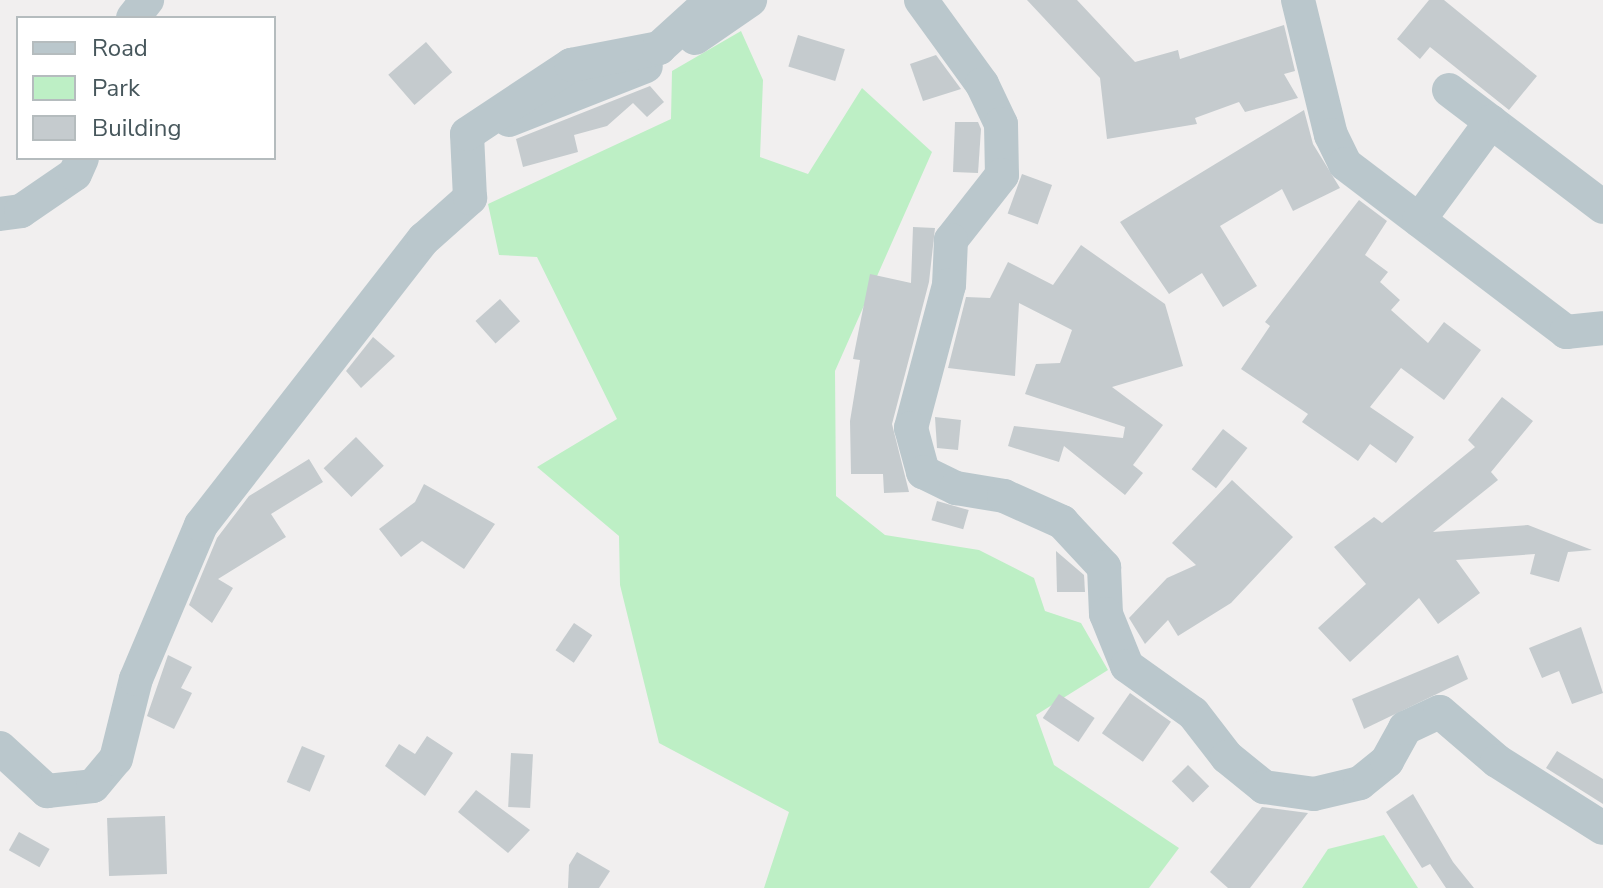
<!DOCTYPE html>
<style>
body{margin:0}
#map{position:relative;width:1603px;height:888px;overflow:hidden;background:#f1efef;font-family:"Nunito Sans",sans-serif}
div>[style]{position:absolute}
[style*='--x']{left:calc(var(--x)*1px);top:calc(var(--y)*1px);width:calc(var(--w)*1px);rotate:calc(var(--a)*1deg)}
.green>*{inset:0;background:#bdefc5}
.building>*{inset:0;background:#c5cbce;transform-origin:0 0}
.minor>*{height:34px;margin:-17px;padding:0 17px;transform-origin:17px;border-radius:17px;background:#bac7cc}
span{translate:-50% -50%;white-space:nowrap;text-align:center;line-height:1.15;-webkit-text-stroke:7px #fff;paint-order:stroke}
.legend{position:absolute;left:16px;top:16px;width:260px;height:144px;box-sizing:border-box;background:#fff;border:2px solid #b5bcbe;margin:0;padding:10px 14px;list-style:none;font-size:24px;color:#47575c}
.legend li{display:flex;align-items:center;gap:16px;height:40px}
.legend b{width:40px;border:2px solid #b5bcbe}
</style>
<div id="map">
<div class="green">
<div style="clip-path:polygon(741px 31px,763px 80px,760px 157px,808px 174px,862px 88px,932px 152px,835px 371px,836px 496px,885px 535px,979px 550px,1034px 578px,1045px 611px,1081px 623px,1108px 670px,1036px 715px,1054px 765px,1179px 848px,1149px 888px,764px 888px,789px 812px,659px 743px,620px 585px,619px 536px,537px 467px,617px 419px,537px 257px,499px 255px,488px 204px,671px 119px,672px 71px)"></div>
<div style="clip-path:polygon(1384px 835px,1418px 888px,1302px 888px,1328px 849px)"></div>
</div>
<div class="building">
<div style="clip-path:polygon(1027px 0,1077px 0,1135px 62px,1178px 50px,1180px 59px,1284px 25px,1295px 71px,1284px 74px,1298px 98px,1245px 112px,1239px 102px,1195px 118px,1197px 124px,1107px 139px,1100px 78px)"></div>
<div style="clip-path:polygon(1429px 0,1444px 0,1537px 76px,1509px 110px,1430px 47px,1420px 59px,1397px 39px)"></div>
<div style="left:798px;top:35px;width:49px;height:33px;rotate:17deg"></div>
<div style="left:426px;top:42px;width:40px;height:50px;rotate:49deg"></div>
<div style="clip-path:polygon(936px 55px,961px 89px,923px 101px,910px 64px)"></div>
<div style="clip-path:polygon(650px 86px,664px 102px,647px 117px,633px 103px,607px 126px,574px 135px,578px 152px,523px 167px,516px 139px)"></div>
<div style="clip-path:polygon(1304px 110px,1313px 144px,1340px 188px,1293px 211px,1282px 189px,1220px 226px,1257px 286px,1223px 307px,1202px 273px,1169px 294px,1120px 222px)"></div>
<div style="clip-path:polygon(955px 122px,978px 122px,981px 129px,978px 173px,953px 172px)"></div>
<div style="left:1022px;top:174px;width:32px;height:42px;rotate:20deg"></div>
<div style="clip-path:polygon(1359px 200px,1387px 221px,1365px 255px,1388px 272px,1380px 282px,1400px 300px,1391px 310px,1428px 343px,1444px 322px,1481px 350px,1444px 400px,1401px 368px,1370px 407px,1414px 437px,1396px 463px,1370px 444px,1358px 461px,1302px 422px,1308px 414px,1241px 369px,1270px 326px,1265px 322px)"></div>
<div style="clip-path:polygon(913px 227px,935px 228px,929px 282px,892px 424px,909px 492px,884px 493px,883px 474px,851px 474px,850px 421px,860px 360px,853px 359px,870px 274px,911px 283px)"></div>
<div style="clip-path:polygon(1081px 245px,1165px 304px,1183px 366px,1112px 387px,1163px 425px,1133px 465px,1143px 473px,1125px 495px,1064px 446px,1059px 462px,1008px 446px,1014px 426px,1123px 438px,1125px 427px,1025px 394px,1036px 364px,1060px 363px,1072px 330px,1019px 303px,1015px 376px,948px 368px,966px 297px,990px 298px,1008px 262px,1053px 285px)"></div>
<div style="left:500px;top:299px;width:30px;height:33px;rotate:48deg"></div>
<div style="clip-path:polygon(373px 337px,395px 356px,361px 388px,346px 371px)"></div>
<div style="clip-path:polygon(1502px 397px,1533px 421px,1491px 472px,1498px 480px,1433px 532px,1528px 525px,1592px 550px,1568px 552px,1559px 582px,1530px 574px,1535px 554px,1456px 560px,1480px 593px,1438px 624px,1419px 598px,1350px 662px,1318px 628px,1366px 584px,1334px 547px,1374px 517px,1382px 523px,1475px 447px,1468px 440px)"></div>
<div style="clip-path:polygon(935px 417px,961px 420px,958px 450px,937px 448px)"></div>
<div style="left:1223px;top:429px;width:31px;height:51px;rotate:38deg"></div>
<div style="left:356px;top:437px;width:40px;height:45px;rotate:46deg"></div>
<div style="clip-path:polygon(309px 459px,323px 482px,271px 514px,286px 537px,218px 579px,233px 588px,212px 623px,189px 605px,217px 538px,249px 496px)"></div>
<div style="clip-path:polygon(1232px 480px,1293px 537px,1231px 603px,1178px 636px,1168px 620px,1145px 644px,1129px 618px,1167px 578px,1196px 565px,1172px 543px)"></div>
<div style="clip-path:polygon(424px 484px,495px 524px,464px 569px,422px 541px,401px 557px,379px 529px,415px 502px)"></div>
<div style="left:937px;top:501px;width:33px;height:20px;rotate:16deg"></div>
<div style="clip-path:polygon(1056px 551px,1084px 575px,1085px 592px,1057px 592px)"></div>
<div style="left:574px;top:623px;width:22px;height:33px;rotate:34deg"></div>
<div style="clip-path:polygon(1581px 627px,1603px 693px,1572px 704px,1559px 671px,1542px 678px,1529px 648px)"></div>
<div style="clip-path:polygon(168px 655px,192px 667px,181px 688px,192px 693px,174px 729px,147px 716px)"></div>
<div style="clip-path:polygon(1458px 655px,1468px 679px,1364px 729px,1352px 699px)"></div>
<div style="left:1130px;top:693px;width:50px;height:49px;rotate:35deg"></div>
<div style="left:1059px;top:694px;width:43px;height:29px;rotate:34deg"></div>
<div style="clip-path:polygon(427px 736px,453px 753px,425px 796px,385px 766px,399px 744px,415px 754px)"></div>
<div style="left:302px;top:746px;width:25px;height:39px;rotate:23deg"></div>
<div style="clip-path:polygon(1557px 751px,1603px 779px,1603px 804px,1546px 768px)"></div>
<div style="left:511px;top:753px;width:22px;height:54px;rotate:3deg"></div>
<div style="left:1188px;top:765px;width:30px;height:23px;rotate:45deg"></div>
<div style="clip-path:polygon(476px 790px,530px 830px,508px 853px,458px 812px)"></div>
<div style="clip-path:polygon(1413px 794px,1453px 862px,1474px 888px,1446px 888px,1430px 864px,1422px 868px,1386px 812px)"></div>
<div style="clip-path:polygon(1262px 807px,1308px 813px,1250px 888px,1228px 888px,1210px 872px)"></div>
<div style="left:165px;top:816px;width:58px;height:58px;rotate:88deg"></div>
<div style="left:19px;top:832px;width:35px;height:21px;rotate:29deg"></div>
<div style="clip-path:polygon(577px 852px,610px 871px,599px 888px,568px 888px,569px 865px)"></div>
</div>
<div class="minor">
<div style="--x:921;--y:0;--w:104;--a:54"></div>
<div style="--x:982;--y:84;--w:44;--a:64.6"></div>
<div style="--x:1001;--y:124;--w:51;--a:88.9"></div>
<div style="--x:1002;--y:175;--w:83;--a:128.1"></div>
<div style="--x:951;--y:240;--w:45;--a:92.5"></div>
<div style="--x:949;--y:285;--w:148;--a:104.9"></div>
<div style="--x:911;--y:428;--w:46;--a:74.7"></div>
<div style="--x:923;--y:472;--w:37;--a:26"></div>
<div style="--x:956;--y:488;--w:49;--a:9.5"></div>
<div style="--x:1004;--y:496;--w:64;--a:24.1"></div>
<div style="--x:1062;--y:522;--w:62;--a:47"></div>
<div style="--x:1104;--y:567;--w:47;--a:87.6"></div>
<div style="--x:1106;--y:614;--w:56;--a:68"></div>
<div style="--x:1127;--y:666;--w:81;--a:35.5"></div>
<div style="--x:1193;--y:713;--w:56;--a:52.3"></div>
<div style="--x:1227;--y:757;--w:48;--a:39"></div>
<div style="--x:1264;--y:787;--w:50;--a:8"></div>
<div style="--x:1314;--y:794;--w:47;--a:-13.4"></div>
<div style="--x:1360;--y:783;--w:35;--a:-39"></div>
<div style="--x:1387;--y:761;--w:38;--a:-61"></div>
<div style="--x:1405;--y:728;--w:38;--a:-25"></div>
<div style="--x:1440;--y:712;--w:75;--a:40.7"></div>
<div style="--x:1497;--y:761;--w:125;--a:32.3"></div>
<div style="--x:1298;--y:0;--w:139;--a:76.3"></div>
<div style="--x:1331;--y:135;--w:32;--a:64"></div>
<div style="--x:1345;--y:164;--w:278;--a:37.2"></div>
<div style="--x:1566;--y:332;--w:37;--a:-6"></div>
<div style="--x:133;--y:18;--w:23;--a:-52"></div>
<div style="--x:695;--y:38;--w:67;--a:-34.6"></div>
<div style="--x:1449;--y:90;--w:193;--a:37.2"></div>
<div style="--x:509;--y:120;--w:147;--a:-21.5"></div>
<div style="--x:0;--y:214;--w:21;--a:-8"></div>
<div style="--x:21;--y:211;--w:65;--a:-34.4"></div>
<div style="--x:75;--y:174;--w:17;--a:-66"></div>
<div style="--x:1419;--y:220;--w:122;--a:-53.7"></div>
<div style="--x:0;--y:748;--w:64;--a:42.5"></div>
<div style="--x:47;--y:791;--w:46;--a:-6.2"></div>
<div style="--x:93;--y:786;--w:35;--a:-50"></div>
<div style="--x:116;--y:759;--w:82;--a:-76"></div>
<div style="--x:136;--y:679;--w:167;--a:-67.1"></div>
<div style="--x:201;--y:525;--w:363;--a:-52.1"></div>
<div style="--x:424;--y:239;--w:62;--a:-41.7"></div>
<div style="--x:470;--y:198;--w:64;--a:-92.7"></div>
<div style="--x:467;--y:134;--w:125;--a:-33.6"></div>
<div style="--x:571;--y:65;--w:90;--a:-10.9"></div>
<div style="--x:659;--y:48;--w:72;--a:-42.2"></div>
</div>
<ul class="legend">
<li><b style="height:10px;background:#bac7cc"></b>Road</li>
<li><b style="height:22px;background:#bdefc5"></b>Park</li>
<li><b style="height:22px;background:#c5cbce"></b>Building</li>
</ul>
</div>
